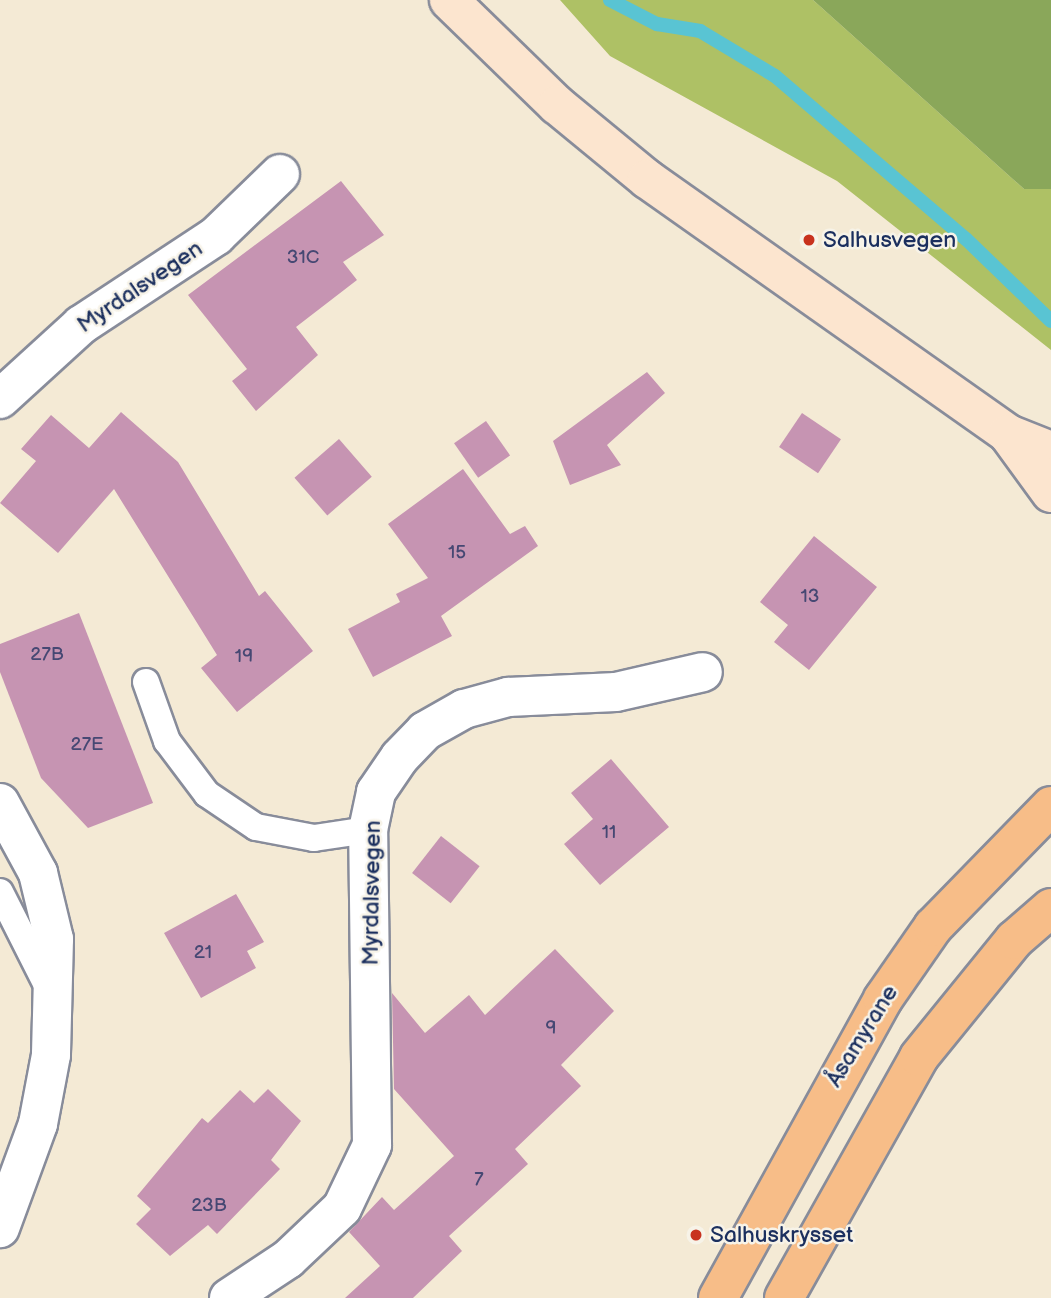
<!DOCTYPE html>
<meta charset="utf-8">
<style>
body{margin:0}
#map{position:relative;width:1051px;height:1298px;overflow:hidden;background:#f4ead5;font-family:"Balsamiq Sans",sans-serif}
div>[style]{position:absolute}
[style*='--x']{left:calc(var(--x)*1px);top:calc(var(--y)*1px);width:calc(var(--w)*1px);rotate:calc(var(--a)*1deg)}
.green>*{inset:0;background:#aec165}
.forest>*{inset:0;background:#8aa75a}
.stream>*{height:14px;margin:-7px;padding:0 7px;transform-origin:7px;border-radius:7px;background:#59c4d3}
.building>*{inset:0;background:#c694b2;transform-origin:0 0}
.roads{filter:drop-shadow(2px 0 #888c9a) drop-shadow(-2px 0 #888c9a) drop-shadow(0 2px #888c9a) drop-shadow(0 -2px #888c9a)}
.lane>*{height:26px;margin:-13px;padding:0 13px;transform-origin:13px;border-radius:13px;background:#fff}
.street>*{height:38px;margin:-19px;padding:0 19px;transform-origin:19px;border-radius:19px;background:#fff}
.secondary>*{height:38px;margin:-19px;padding:0 19px;transform-origin:19px;border-radius:19px;background:#fce5cf}
.primary>*{height:38px;margin:-19px;padding:0 19px;transform-origin:19px;border-radius:19px;background:#f7bd88}
.dots>*{width:19px;height:19px;translate:-50% -50%;box-sizing:border-box;border:4px solid #f7f3e8;border-radius:50%}
span{translate:-50% -50%;white-space:nowrap;text-align:center;line-height:1.15;-webkit-text-stroke:5px #f7f3e8;paint-order:stroke}
.number-label{font-size:19px;color:#464873}
.number-label span{-webkit-text-stroke-width:0}
.poi-label{font-size:23px;color:#1b2f5e}
.left{translate:0 -50%;text-align:left}
.street-label{font-size:23px;color:#1b2f5e}
</style>
<div id="map">
<div class="green">
<div style="clip-path:polygon(560px 0,813px 0,1024px 189px,1051px 189px,1051px 350px,837px 181px,610px 56px)"></div>
</div>
<div class="forest">
<div style="clip-path:polygon(813px 0,1051px 0,1051px 189px,1024px 189px)"></div>
</div>
<div class="stream">
<div style="--x:610;--y:0;--w:53;--a:27.1"></div>
<div style="--x:657;--y:24;--w:44;--a:9.2"></div>
<div style="--x:700;--y:31;--w:87;--a:31"></div>
<div style="--x:775;--y:76;--w:251;--a:40.5"></div>
<div style="--x:966;--y:239;--w:118;--a:44"></div>
</div>
<div class="building">
<div style="clip-path:polygon(341px 181px,384px 235px,343px 262px,357px 280px,296px 327px,318px 355px,256px 411px,232px 381px,247px 369px,188px 295px)"></div>
<div style="clip-path:polygon(647px 372px,665px 393px,607px 445px,621px 465px,570px 485px,553px 441px)"></div>
<div style="clip-path:polygon(121px 412px,178px 462px,259px 596px,265px 591px,313px 651px,237px 712px,201px 668px,217px 655px,114px 489px,58px 553px,0 503px,36px 461px,21px 449px,51px 415px,89px 448px)"></div>
<div style="left:802px;top:413px;width:47px;height:41px;rotate:34deg"></div>
<div style="left:486px;top:421px;width:42px;height:39px;rotate:55deg"></div>
<div style="left:339px;top:439px;width:50px;height:59px;rotate:49deg"></div>
<div style="clip-path:polygon(463px 469px,510px 534px,525px 526px,538px 546px,441px 616px,452px 636px,373px 677px,348px 629px,400px 602px,396px 594px,428px 578px,388px 524px)"></div>
<div style="clip-path:polygon(814px 536px,877px 587px,809px 670px,774px 642px,788px 625px,760px 602px)"></div>
<div style="clip-path:polygon(79px 613px,153px 803px,88px 828px,41px 778px,0 672px,0 644px)"></div>
<div style="clip-path:polygon(611px 759px,669px 827px,600px 885px,564px 844px,593px 819px,571px 793px)"></div>
<div style="left:441px;top:836px;width:49px;height:47px;rotate:38deg"></div>
<div style="clip-path:polygon(236px 894px,264px 942px,247px 951px,256px 968px,201px 998px,164px 933px)"></div>
<div style="clip-path:polygon(555px 949px,614px 1011px,561px 1065px,581px 1086px,515px 1149px,528px 1164px,449px 1236px,462px 1251px,413px 1298px,345px 1298px,380px 1266px,349px 1232px,382px 1197px,394px 1210px,454px 1156px,394px 1089px,392px 993px,425px 1033px,469px 995px,485px 1015px)"></div>
<div style="clip-path:polygon(268px 1089px,301px 1121px,271px 1160px,280px 1169px,217px 1234px,208px 1225px,170px 1256px,136px 1224px,151px 1209px,137px 1196px,202px 1118px,208px 1123px,240px 1090px,254px 1103px)"></div>
</div>
<div class="roads">
<div class="lane">
<div style="--x:146;--y:682;--w:63;--a:70.4"></div>
<div style="--x:167;--y:741;--w:66;--a:53"></div>
<div style="--x:207;--y:794;--w:59;--a:34"></div>
<div style="--x:256;--y:827;--w:59;--a:10.7"></div>
<div style="--x:314;--y:838;--w:55;--a:-8.4"></div>
<div style="--x:0;--y:892;--w:111;--a:63.2"></div>
</div>
<div class="street">
<div style="--x:0;--y:399;--w:110;--a:-42.4"></div>
<div style="--x:81;--y:325;--w:162;--a:-33.4"></div>
<div style="--x:216;--y:236;--w:89;--a:-44.1"></div>
<div style="--x:0;--y:803;--w:80;--a:61.5"></div>
<div style="--x:38;--y:873;--w:68;--a:76.4"></div>
<div style="--x:54;--y:939;--w:116;--a:91.5"></div>
<div style="--x:51;--y:1055;--w:70;--a:100.7"></div>
<div style="--x:38;--y:1124;--w:111;--a:110.1"></div>
<div style="--x:229;--y:1298;--w:71;--a:-33.5"></div>
<div style="--x:288;--y:1259;--w:74;--a:-43.4"></div>
<div style="--x:342;--y:1208;--w:70;--a:-64.5"></div>
<div style="--x:372;--y:1145;--w:315;--a:-90.7"></div>
<div style="--x:368;--y:830;--w:39;--a:-78"></div>
<div style="--x:376;--y:792;--w:42;--a:-55.6"></div>
<div style="--x:400;--y:757;--w:36;--a:-46"></div>
<div style="--x:425;--y:731;--w:45;--a:-29.4"></div>
<div style="--x:464;--y:709;--w:46;--a:-15.3"></div>
<div style="--x:508;--y:697;--w:108;--a:-2.7"></div>
<div style="--x:616;--y:692;--w:89;--a:-12.9"></div>
</div>
<div class="secondary">
<div style="--x:449;--y:0;--w:151;--a:44.2"></div>
<div style="--x:557;--y:105;--w:117;--a:39.4"></div>
<div style="--x:647;--y:179;--w:442;--a:35.2"></div>
<div style="--x:1008;--y:434;--w:46;--a:21.6"></div>
<div style="--x:1008;--y:434;--w:73;--a:53.9"></div>
</div>
<div class="primary">
<div style="--x:718;--y:1298;--w:342;--a:-61.1"></div>
<div style="--x:883;--y:999;--w:88;--a:-55.2"></div>
<div style="--x:933;--y:927;--w:169;--a:-45.7"></div>
<div style="--x:784;--y:1298;--w:276;--a:-60.7"></div>
<div style="--x:919;--y:1057;--w:151;--a:-50.9"></div>
<div style="--x:1014;--y:940;--w:49;--a:-40.9"></div>
</div>
</div>
<div class="dots">
<div style="left:809px;top:240px;background:#c8321e"></div>
<div style="left:696px;top:1235px;background:#c8321e"></div>
</div>
<div class="number-label">
<span style="left:303px;top:258px">31C</span>
<span style="left:457px;top:553px">15</span>
<span style="left:810px;top:597px">13</span>
<span style="left:47px;top:655px">27B</span>
<span style="left:244px;top:657px">19</span>
<span style="left:87px;top:745px">27E</span>
<span style="left:609px;top:833px">11</span>
<span style="left:203px;top:953px">21</span>
<span style="left:551px;top:1029px">9</span>
<span style="left:479px;top:1180px">7</span>
<span style="left:209px;top:1206px">23B</span>
</div>
<div class="poi-label">
<span class="left" style="left:823px;top:240px">Salhusvegen</span>
<span class="left" style="left:710px;top:1235px">Salhuskrysset</span>
</div>
<div class="street-label">
<span style="left:140px;top:287px;rotate:-34deg">Myrdalsvegen</span>
<span style="left:372px;top:893px;rotate:-89deg">Myrdalsvegen</span>
<span style="left:862px;top:1036px;rotate:-58deg">Åsamyrane</span>
</div>
</div>
